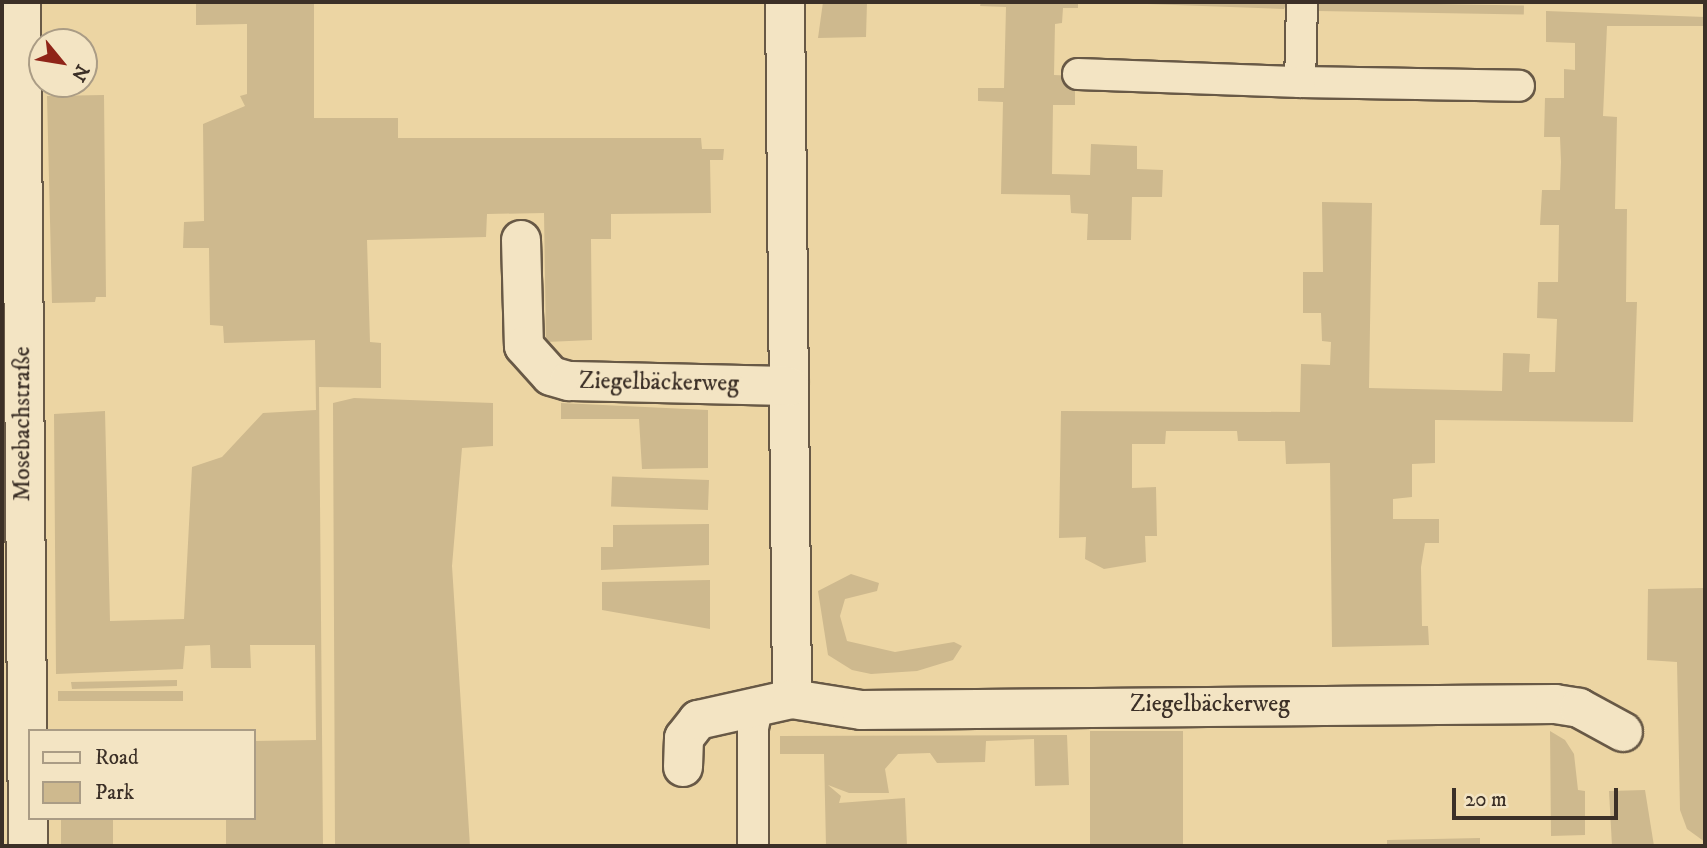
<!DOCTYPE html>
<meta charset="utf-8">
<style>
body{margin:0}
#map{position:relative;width:1707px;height:848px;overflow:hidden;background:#ecd5a3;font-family:"IM FELL DW Pica",serif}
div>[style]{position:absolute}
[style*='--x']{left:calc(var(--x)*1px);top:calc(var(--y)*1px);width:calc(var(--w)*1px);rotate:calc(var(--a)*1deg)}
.green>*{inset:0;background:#ceb98e;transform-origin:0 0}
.roads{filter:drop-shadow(2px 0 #685946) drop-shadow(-2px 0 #685946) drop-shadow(0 2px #685946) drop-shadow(0 -2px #685946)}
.lane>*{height:30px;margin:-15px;padding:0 15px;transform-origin:15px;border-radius:15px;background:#f3e4c3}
.street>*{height:38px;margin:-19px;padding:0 19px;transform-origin:19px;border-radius:19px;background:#f3e4c3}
span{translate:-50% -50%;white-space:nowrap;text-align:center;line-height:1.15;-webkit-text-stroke:5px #f3e4c3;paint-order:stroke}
.street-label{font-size:24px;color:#3c3027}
.frame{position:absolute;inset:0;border:4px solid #3c3027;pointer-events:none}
.legend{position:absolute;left:28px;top:729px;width:228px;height:91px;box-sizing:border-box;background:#f3e4c3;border:2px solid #aa9c85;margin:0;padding:9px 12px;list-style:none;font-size:21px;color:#3c3027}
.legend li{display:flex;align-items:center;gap:14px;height:35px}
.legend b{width:35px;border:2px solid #aa9c85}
.north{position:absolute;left:28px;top:28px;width:70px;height:70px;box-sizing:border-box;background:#f3e4c3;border:2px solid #aa9c85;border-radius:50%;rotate:120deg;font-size:19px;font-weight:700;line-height:28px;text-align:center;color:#3c3027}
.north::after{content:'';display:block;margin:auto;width:24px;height:32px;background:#8f2418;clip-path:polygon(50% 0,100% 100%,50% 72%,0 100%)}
.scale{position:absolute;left:1452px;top:788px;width:166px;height:32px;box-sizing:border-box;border:4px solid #3c3027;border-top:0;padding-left:9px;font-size:21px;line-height:24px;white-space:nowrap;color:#3c3027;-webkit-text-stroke:5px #f3e4c3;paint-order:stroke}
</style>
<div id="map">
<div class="green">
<div style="clip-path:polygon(196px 2px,314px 2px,314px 118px,398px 118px,398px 138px,701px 138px,702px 149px,724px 149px,723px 160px,710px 160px,711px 213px,611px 214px,611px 239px,591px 239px,592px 340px,546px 342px,544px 213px,487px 214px,486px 237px,367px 240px,370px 342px,381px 343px,381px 388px,319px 387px,323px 846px,226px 846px,226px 818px,254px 818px,254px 741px,316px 740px,315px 645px,250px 645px,251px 668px,211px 668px,210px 645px,185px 646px,183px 669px,56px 674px,54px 414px,105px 411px,110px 621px,184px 619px,192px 467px,222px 457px,263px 413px,316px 410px,315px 340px,224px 343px,223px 326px,210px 325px,209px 248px,183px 248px,184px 222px,204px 221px,203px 124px,245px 106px,240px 96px,247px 94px,247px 24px,196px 25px)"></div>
<div style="clip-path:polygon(823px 2px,867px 2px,866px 37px,818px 38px)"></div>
<div style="clip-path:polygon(981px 2px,1078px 2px,1078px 8px,1063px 8px,1062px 23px,1055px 24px,1054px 75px,1075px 76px,1075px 105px,1053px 105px,1052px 174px,1090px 175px,1091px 144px,1137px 146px,1137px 169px,1163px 170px,1162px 197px,1132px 197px,1131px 240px,1087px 240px,1088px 214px,1071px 213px,1070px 195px,1001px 194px,1003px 102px,978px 101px,978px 88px,1004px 88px,1006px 7px,980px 6px)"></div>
<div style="clip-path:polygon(1092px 2px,1287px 2px,1284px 9px)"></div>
<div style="left:1318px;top:2px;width:206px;height:9px;rotate:1deg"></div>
<div style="clip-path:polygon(1546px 11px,1705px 17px,1705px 26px,1607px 26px,1603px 116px,1617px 117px,1615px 209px,1627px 209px,1626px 302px,1637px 302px,1633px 422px,1435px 420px,1435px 463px,1412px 464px,1412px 497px,1393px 499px,1393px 519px,1439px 519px,1439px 543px,1425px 543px,1421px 567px,1422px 626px,1428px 626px,1429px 645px,1332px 647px,1330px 463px,1286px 464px,1285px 441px,1238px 441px,1237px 431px,1166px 431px,1165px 444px,1132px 444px,1132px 488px,1156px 487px,1157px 536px,1145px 536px,1146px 562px,1104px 569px,1085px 559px,1086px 537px,1059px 538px,1061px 411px,1300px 412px,1301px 364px,1330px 365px,1331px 342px,1322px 341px,1321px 313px,1303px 313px,1303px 272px,1323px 272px,1322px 202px,1372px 203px,1369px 388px,1502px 391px,1503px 353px,1530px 354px,1529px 372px,1555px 372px,1557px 319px,1537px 318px,1538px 282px,1558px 282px,1559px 225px,1540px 225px,1542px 190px,1560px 190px,1561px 162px,1560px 137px,1544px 137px,1545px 98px,1564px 98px,1564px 69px,1575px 70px,1575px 43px,1546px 42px)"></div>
<div style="clip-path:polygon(104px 95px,106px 297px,96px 297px,95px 302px,52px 303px,47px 96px)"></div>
<div style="clip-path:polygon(354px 398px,493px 403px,493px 446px,462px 448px,452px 566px,470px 846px,335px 846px,333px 403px)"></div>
<div style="clip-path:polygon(561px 403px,708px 410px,708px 468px,642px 469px,639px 419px,561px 419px)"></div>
<div style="left:709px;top:480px;width:30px;height:97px;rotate:92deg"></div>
<div style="clip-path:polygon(709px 524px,709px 565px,601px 570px,601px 547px,613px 547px,613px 525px)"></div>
<div style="clip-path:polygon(851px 574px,879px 583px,877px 591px,845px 599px,840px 616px,847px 641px,895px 652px,954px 642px,962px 646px,953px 660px,917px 671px,871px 674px,852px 670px,828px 655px,818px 591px)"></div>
<div style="clip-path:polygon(710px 580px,710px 629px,602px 610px,602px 582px)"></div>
<div style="clip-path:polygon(1704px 588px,1705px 590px,1705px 842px,1687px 829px,1680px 810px,1677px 662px,1647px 660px,1648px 589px)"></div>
<div style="clip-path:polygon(177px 680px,177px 686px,72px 689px,71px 682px)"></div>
<div style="left:183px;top:691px;width:10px;height:125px;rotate:90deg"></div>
<div style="left:1090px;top:731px;width:93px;height:115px"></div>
<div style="clip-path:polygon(1550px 731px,1565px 740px,1574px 754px,1578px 790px,1585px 791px,1585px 835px,1551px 836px)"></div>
<div style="clip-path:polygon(1067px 735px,1069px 785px,1035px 786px,1034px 739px,986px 741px,985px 762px,937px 763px,930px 753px,898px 754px,885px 769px,889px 793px,849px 793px,828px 785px,841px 796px,839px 803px,905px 798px,907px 846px,826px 846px,824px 754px,780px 754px,780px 736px)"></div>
<div style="clip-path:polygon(1645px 790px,1654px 846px,1612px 846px,1609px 791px)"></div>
<div style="left:61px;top:818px;width:52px;height:28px"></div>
<div style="clip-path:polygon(1480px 838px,1480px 846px,1387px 846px,1387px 840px)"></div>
</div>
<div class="roads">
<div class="lane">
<div style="--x:1302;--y:2;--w:80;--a:91.4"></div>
<div style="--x:1300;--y:82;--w:219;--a:1"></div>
<div style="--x:1078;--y:74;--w:222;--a:2.1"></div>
<div style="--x:753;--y:846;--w:118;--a:-90"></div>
<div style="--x:753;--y:728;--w:25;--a:-78"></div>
</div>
<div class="street">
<div style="--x:21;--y:2;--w:844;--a:89.52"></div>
<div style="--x:785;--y:2;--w:697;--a:89.42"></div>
<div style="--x:521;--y:240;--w:106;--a:88.4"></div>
<div style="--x:524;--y:346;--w:40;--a:48"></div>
<div style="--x:551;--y:376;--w:19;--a:16"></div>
<div style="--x:569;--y:381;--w:220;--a:1.3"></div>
<div style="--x:683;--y:767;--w:29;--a:-88"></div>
<div style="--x:684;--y:738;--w:23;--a:-52"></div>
<div style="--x:698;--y:720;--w:96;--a:-12.6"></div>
<div style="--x:792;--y:699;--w:70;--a:9.1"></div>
<div style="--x:861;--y:710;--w:694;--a:-0.5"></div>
<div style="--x:1555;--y:704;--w:24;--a:9"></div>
<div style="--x:1579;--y:708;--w:50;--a:28.6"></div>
</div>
</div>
<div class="street-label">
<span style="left:659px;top:383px;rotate:1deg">Ziegelbäckerweg</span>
<span style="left:23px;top:424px;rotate:-90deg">Mosebachstraße</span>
<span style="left:1210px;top:705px">Ziegelbäckerweg</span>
</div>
<div class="frame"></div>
<ul class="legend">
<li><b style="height:9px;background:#f3e4c3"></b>Road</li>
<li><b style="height:19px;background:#ceb98e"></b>Park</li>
</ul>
<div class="north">N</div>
<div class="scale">20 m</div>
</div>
